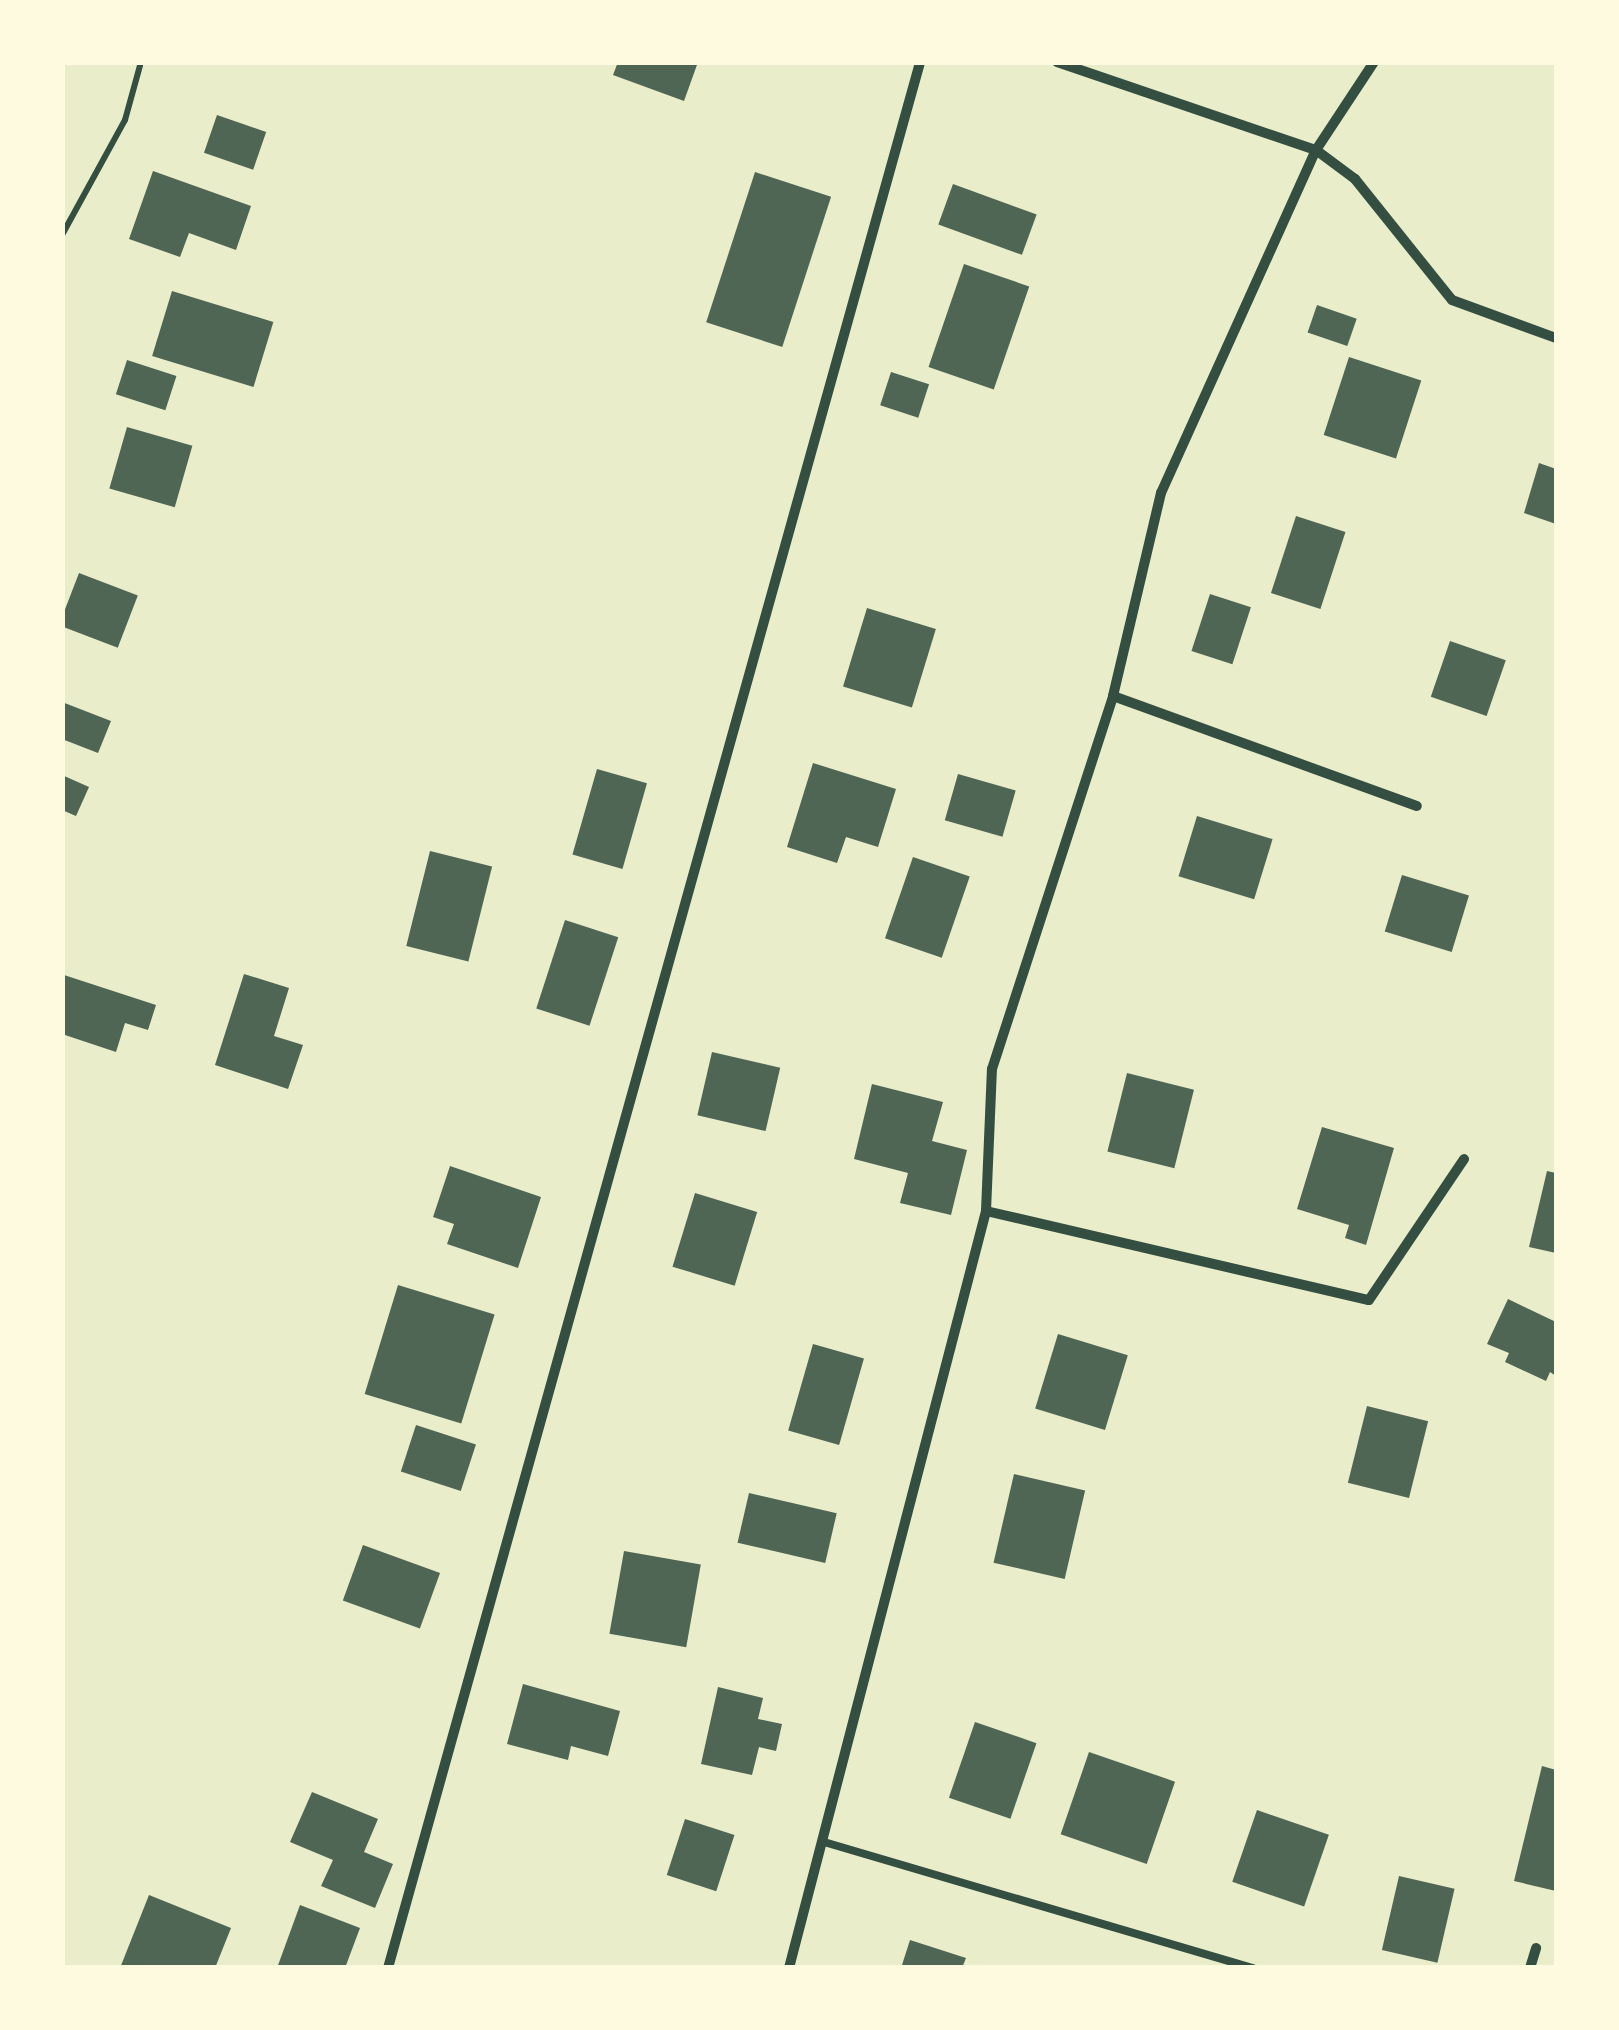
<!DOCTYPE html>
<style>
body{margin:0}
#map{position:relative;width:1619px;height:2030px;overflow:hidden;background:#e9edc9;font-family:Helvetica,sans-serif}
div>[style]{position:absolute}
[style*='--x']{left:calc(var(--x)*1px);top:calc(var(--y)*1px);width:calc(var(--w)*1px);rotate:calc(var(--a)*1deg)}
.building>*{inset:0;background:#4f6655;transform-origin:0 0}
.path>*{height:6px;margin:-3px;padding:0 3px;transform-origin:3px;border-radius:3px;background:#344e41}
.service>*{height:8px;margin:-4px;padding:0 4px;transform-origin:4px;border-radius:4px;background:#344e41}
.minor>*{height:10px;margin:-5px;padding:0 5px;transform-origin:5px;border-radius:5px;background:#344e41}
span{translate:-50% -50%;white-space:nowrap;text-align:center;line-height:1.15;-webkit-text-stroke:8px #fefae0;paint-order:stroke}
.frame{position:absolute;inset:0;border:65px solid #fefae0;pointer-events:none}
</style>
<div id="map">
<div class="building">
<div style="clip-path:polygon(618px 62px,698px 62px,684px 101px,613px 75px)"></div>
<div style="left:217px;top:115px;width:52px;height:40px;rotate:19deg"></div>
<div style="clip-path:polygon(153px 171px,251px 206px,236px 250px,189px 233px,180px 257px,129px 239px)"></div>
<div style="left:755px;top:172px;width:80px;height:158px;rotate:18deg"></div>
<div style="left:953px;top:184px;width:89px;height:43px;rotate:20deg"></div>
<div style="left:964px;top:264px;width:69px;height:109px;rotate:19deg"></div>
<div style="left:172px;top:291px;width:106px;height:68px;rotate:17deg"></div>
<div style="left:1317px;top:305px;width:42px;height:29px;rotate:19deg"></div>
<div style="left:1349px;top:357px;width:76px;height:82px;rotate:18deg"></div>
<div style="left:127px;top:360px;width:52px;height:36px;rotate:18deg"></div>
<div style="left:891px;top:372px;width:40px;height:35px;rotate:18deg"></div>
<div style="left:127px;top:427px;width:68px;height:64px;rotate:16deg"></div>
<div style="clip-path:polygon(1539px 463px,1556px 469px,1556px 524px,1524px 513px)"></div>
<div style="left:1296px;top:516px;width:52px;height:81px;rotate:18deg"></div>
<div style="left:79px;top:573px;width:63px;height:56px;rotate:21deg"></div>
<div style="left:1210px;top:594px;width:43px;height:60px;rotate:18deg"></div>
<div style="left:867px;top:608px;width:72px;height:82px;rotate:17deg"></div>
<div style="left:1450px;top:641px;width:59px;height:59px;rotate:19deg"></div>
<div style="clip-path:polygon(62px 702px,111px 721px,98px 753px,62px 739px)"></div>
<div style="clip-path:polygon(813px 763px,896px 789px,878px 847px,846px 837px,837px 863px,787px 847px)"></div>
<div style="left:597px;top:769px;width:52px;height:89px;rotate:16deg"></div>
<div style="left:958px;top:774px;width:60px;height:48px;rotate:16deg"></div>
<div style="clip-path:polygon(62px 775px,89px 787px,76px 816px,62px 810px)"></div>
<div style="left:1197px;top:816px;width:79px;height:63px;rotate:17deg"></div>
<div style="left:430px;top:851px;width:64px;height:98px;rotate:14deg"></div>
<div style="left:913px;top:857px;width:60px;height:86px;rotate:19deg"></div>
<div style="left:1402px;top:875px;width:70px;height:59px;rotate:17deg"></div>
<div style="left:565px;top:920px;width:56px;height:93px;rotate:18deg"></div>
<div style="clip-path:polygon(244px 974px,289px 988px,274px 1036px,303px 1045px,288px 1089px,215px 1065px)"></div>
<div style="clip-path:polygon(64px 975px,156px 1005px,148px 1030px,125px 1023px,116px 1052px,62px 1034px)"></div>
<div style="left:712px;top:1052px;width:70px;height:65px;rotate:13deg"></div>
<div style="left:1127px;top:1073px;width:69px;height:81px;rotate:14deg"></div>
<div style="clip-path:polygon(872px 1084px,943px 1102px,932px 1141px,967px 1150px,951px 1215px,900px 1203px,908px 1173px,854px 1159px)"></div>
<div style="clip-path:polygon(1322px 1127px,1394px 1148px,1366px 1245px,1345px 1238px,1349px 1225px,1297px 1209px)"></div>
<div style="clip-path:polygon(450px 1166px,541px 1197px,518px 1268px,447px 1244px,454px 1224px,433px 1217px)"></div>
<div style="clip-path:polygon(1547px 1171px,1556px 1173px,1556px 1253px,1529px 1247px)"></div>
<div style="left:695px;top:1193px;width:65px;height:77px;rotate:17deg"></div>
<div style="left:398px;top:1285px;width:101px;height:114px;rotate:17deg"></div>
<div style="clip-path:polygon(1508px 1299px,1556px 1322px,1556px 1376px,1550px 1372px,1546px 1381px,1505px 1362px,1509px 1353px,1487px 1344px)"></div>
<div style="left:1058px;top:1334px;width:73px;height:78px;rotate:17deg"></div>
<div style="left:813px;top:1344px;width:53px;height:90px;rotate:16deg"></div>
<div style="left:1367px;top:1406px;width:63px;height:79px;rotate:14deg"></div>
<div style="left:416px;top:1425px;width:63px;height:49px;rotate:18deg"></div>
<div style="left:1014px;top:1474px;width:73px;height:91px;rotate:13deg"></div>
<div style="left:749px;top:1493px;width:90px;height:51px;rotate:13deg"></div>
<div style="left:363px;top:1545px;width:82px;height:59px;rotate:20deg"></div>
<div style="left:624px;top:1551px;width:78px;height:84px;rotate:10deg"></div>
<div style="clip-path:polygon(523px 1684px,620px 1711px,608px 1756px,571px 1746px,568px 1760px,507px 1744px)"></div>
<div style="clip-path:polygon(718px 1687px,763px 1698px,758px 1719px,782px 1724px,776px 1751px,759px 1747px,752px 1775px,701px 1764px)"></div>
<div style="left:975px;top:1722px;width:65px;height:80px;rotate:19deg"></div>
<div style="left:1089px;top:1752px;width:91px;height:87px;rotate:19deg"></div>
<div style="clip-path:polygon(1542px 1766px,1556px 1770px,1556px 1891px,1514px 1881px)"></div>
<div style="clip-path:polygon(312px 1792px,378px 1819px,364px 1852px,393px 1864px,375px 1908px,321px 1886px,333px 1860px,290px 1842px)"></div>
<div style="left:1257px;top:1810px;width:76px;height:76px;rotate:19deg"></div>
<div style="left:685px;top:1819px;width:52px;height:59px;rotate:18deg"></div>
<div style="left:1399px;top:1876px;width:57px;height:76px;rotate:13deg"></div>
<div style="clip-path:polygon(149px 1895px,231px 1928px,215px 1968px,120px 1968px)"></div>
<div style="clip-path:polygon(300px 1905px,360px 1928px,345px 1968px,277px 1968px)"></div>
<div style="clip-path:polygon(910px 1940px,966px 1958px,962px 1968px,901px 1968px)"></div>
</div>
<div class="path">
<div style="--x:62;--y:235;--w:131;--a:-61.3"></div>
<div style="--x:125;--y:120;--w:60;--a:-74.6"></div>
</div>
<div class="service">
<div style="--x:824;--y:1842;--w:447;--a:16.4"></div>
</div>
<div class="minor">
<div style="--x:1057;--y:62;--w:274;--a:18.8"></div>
<div style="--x:1316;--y:150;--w:49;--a:36.6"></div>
<div style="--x:1355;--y:179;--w:155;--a:51.3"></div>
<div style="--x:1452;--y:300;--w:111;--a:20.1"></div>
<div style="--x:1113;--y:696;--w:323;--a:19.9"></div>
<div style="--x:986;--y:1211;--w:393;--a:13.1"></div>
<div style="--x:1369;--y:1300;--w:170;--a:-56"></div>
<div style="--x:388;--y:1968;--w:1979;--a:-74.4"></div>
<div style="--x:789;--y:1968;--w:782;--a:-75.41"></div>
<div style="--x:986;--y:1211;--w:142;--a:-87.6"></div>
<div style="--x:992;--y:1069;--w:392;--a:-72"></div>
<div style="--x:1113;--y:696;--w:209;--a:-76.7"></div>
<div style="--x:1161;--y:493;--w:376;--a:-65.7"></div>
<div style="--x:1316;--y:150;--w:105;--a:-56.6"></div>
<div style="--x:1530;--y:1968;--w:21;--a:-73"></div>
</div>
<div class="frame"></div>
</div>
